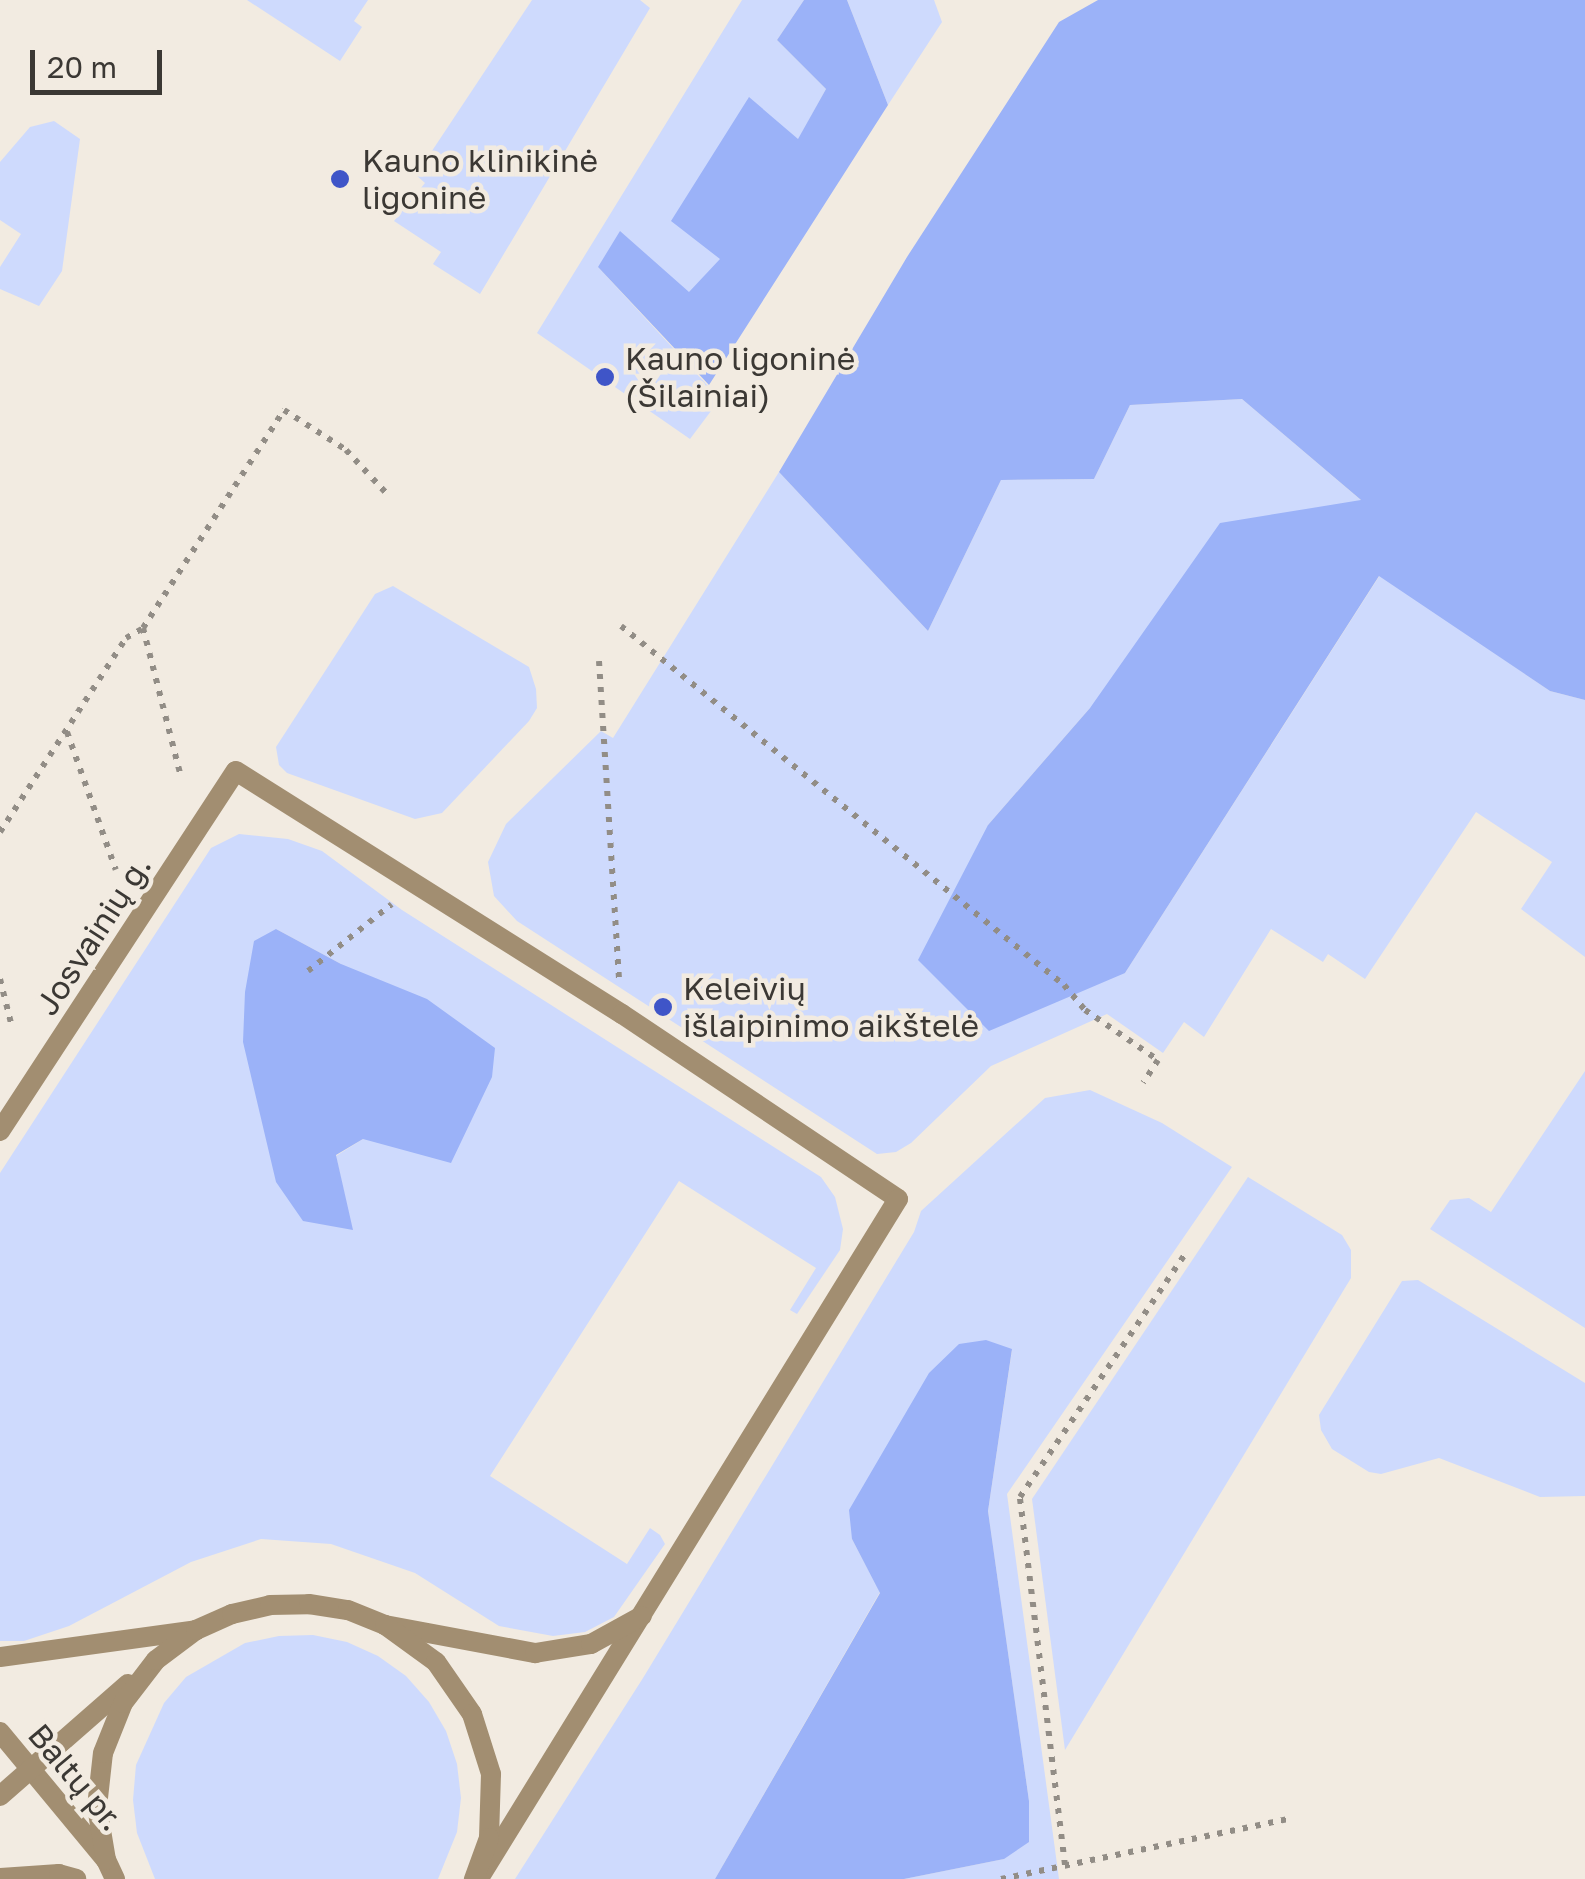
<!DOCTYPE html>
<meta charset="utf-8">
<style>
body{margin:0}
#map{position:relative;width:1585px;height:1879px;overflow:hidden;background:#f2ebe1;font-family:"Golos Text",sans-serif}
div>[style]{position:absolute}
[style*='--x']{left:calc(var(--x)*1px);top:calc(var(--y)*1px);width:calc(var(--w)*1px);rotate:calc(var(--a)*1deg)}
.green>*{inset:0;background:#cedafd}
.forest>*{inset:0;background:#9bb2f8}
.path>*{height:6px;margin-top:-3px;transform-origin:0;background:repeating-linear-gradient(90deg,#928d86 0 5px,transparent 0 13px)}
.minor>*{height:20px;margin:-10px;padding:0 10px;transform-origin:10px;border-radius:10px;background:#a28e71}
.tertiary>*{height:20px;margin:-10px;padding:0 10px;transform-origin:10px;border-radius:10px;background:#a28e71}
.dots>*{width:28px;height:28px;translate:-50% -50%;box-sizing:border-box;border:5px solid #f2ebe1;border-radius:50%}
span{translate:-50% -50%;white-space:nowrap;text-align:center;line-height:1.15;-webkit-text-stroke:9px #f2ebe1;paint-order:stroke}
.poi-label{font-size:32px;color:#3b3834}
.left{translate:0 -50%;text-align:left}
.street-label{font-size:32px;color:#3b3834}
.scale{position:absolute;left:30px;top:50px;width:132px;height:45px;box-sizing:border-box;border:5px solid #3b3834;border-top:0;padding-left:12px;font-size:30px;line-height:35px;white-space:nowrap;color:#3b3834;-webkit-text-stroke:8px #f2ebe1;paint-order:stroke}
</style>
<div id="map">
<div class="green">
<div style="clip-path:polygon(247px 0,368px 0,354px 21px,362px 27px,340px 61px)"></div>
<div style="clip-path:polygon(532px 0,640px 0,650px 8px,480px 294px,433px 264px,441px 252px,394px 221px,425px 183px,416px 175px)"></div>
<div style="clip-path:polygon(742px 0,804px 0,777px 40px,826px 89px,798px 140px,748px 98px,721px 259px,689px 293px,598px 267px,720px 399px,690px 439px,537px 333px)"></div>
<div style="clip-path:polygon(847px 0,934px 0,942px 22px,888px 105px)"></div>
<div style="clip-path:polygon(54px 121px,80px 139px,62px 271px,39px 306px,0 289px,0 267px,21px 234px,0 220px,0 162px,30px 127px)"></div>
<div style="clip-path:polygon(1242px 399px,1362px 501px,1090px 708px,988px 825px,1125px 973px,1380px 575px,1550px 691px,1585px 700px,1585px 957px,1521px 909px,1552px 862px,1476px 812px,1365px 979px,1328px 954px,1323px 962px,1271px 929px,1204px 1037px,1184px 1022px,1163px 1053px,1107px 1014px,991px 1066px,911px 1143px,896px 1152px,877px 1154px,517px 921px,494px 896px,488px 862px,506px 824px,601px 731px,613px 738px,779px 472px,928px 631px,1001px 480px,1094px 479px,1130px 405px)"></div>
<div style="clip-path:polygon(393px 586px,529px 667px,536px 689px,537px 708px,529px 721px,442px 813px,415px 819px,287px 773px,279px 765px,276px 747px,375px 594px)"></div>
<div style="clip-path:polygon(evenodd,239px 834px,288px 839px,322px 851px,402px 910px,821px 1177px,835px 1197px,843px 1229px,840px 1250px,797px 1314px,790px 1310px,816px 1268px,679px 1181px,490px 1476px,627px 1564px,650px 1528px,660px 1535px,665px 1544px,614px 1617px,585px 1632px,553px 1636px,499px 1626px,415px 1573px,331px 1544px,261px 1539px,191px 1562px,69px 1626px,24px 1641px,0 1641px,0 1173px,211px 848px,239px 834px,276px 929px,341px 964px,363px 1139px,336px 1156px,352px 1229px,276px 929px)"></div>
<div style="clip-path:polygon(1585px 1071px,1585px 1328px,1430px 1229px,1450px 1200px,1469px 1198px,1491px 1212px)"></div>
<div style="clip-path:polygon(1090px 1090px,1162px 1123px,1232px 1167px,1007px 1494px,1059px 1879px,904px 1879px,1004px 1859px,1029px 1801px,988px 1511px,1012px 1350px,852px 1539px,880px 1592px,715px 1879px,515px 1879px,643px 1678px,914px 1232px,921px 1211px,1045px 1098px)"></div>
<div style="clip-path:polygon(1248px 1177px,1342px 1235px,1351px 1250px,1351px 1278px,1065px 1750px,1032px 1499px)"></div>
<div style="clip-path:polygon(1418px 1280px,1585px 1383px,1585px 1496px,1540px 1497px,1439px 1458px,1381px 1474px,1369px 1472px,1332px 1449px,1321px 1430px,1319px 1415px,1402px 1281px)"></div>
<div style="clip-path:polygon(313px 1635px,347px 1642px,378px 1656px,406px 1676px,429px 1702px,446px 1731px,457px 1764px,461px 1798px,457px 1832px,438px 1879px,155px 1879px,137px 1833px,133px 1800px,136px 1765px,164px 1703px,186px 1677px,245px 1643px,279px 1636px)"></div>
</div>
<div class="forest">
<div style="clip-path:polygon(804px 0,847px 0,888px 105px,709px 385px,598px 267px,620px 231px,689px 292px,720px 259px,671px 221px,749px 97px,798px 139px,826px 89px,777px 40px)"></div>
<div style="clip-path:polygon(1098px 0,1585px 0,1585px 700px,1550px 691px,1379px 576px,1125px 973px,989px 1031px,918px 960px,988px 825px,1090px 708px,1220px 523px,1361px 500px,1242px 399px,1130px 405px,1094px 479px,1001px 480px,928px 631px,779px 472px,907px 257px,1059px 22px)"></div>
<div style="clip-path:polygon(276px 929px,341px 964px,427px 999px,495px 1048px,492px 1077px,451px 1163px,363px 1139px,336px 1155px,353px 1230px,303px 1221px,276px 1182px,243px 1042px,245px 992px,254px 941px)"></div>
<div style="clip-path:polygon(986px 1340px,1012px 1349px,988px 1511px,1029px 1801px,1029px 1842px,1004px 1859px,904px 1879px,715px 1879px,880px 1593px,852px 1539px,849px 1510px,929px 1373px,959px 1344px)"></div>
</div>
<div class="path">
<div style="--x:621;--y:626;--w:570;--a:39.02"></div>
<div style="--x:1064;--y:985;--w:33;--a:50"></div>
<div style="--x:1085;--y:1010;--w:88;--a:34.4"></div>
<div style="--x:1158;--y:1060;--w:27;--a:123"></div>
<div style="--x:143;--y:628;--w:150;--a:75.7"></div>
<div style="--x:599;--y:661;--w:318;--a:86.4"></div>
<div style="--x:67;--y:732;--w:146;--a:70.5"></div>
<div style="--x:0;--y:832;--w:231;--a:-57"></div>
<div style="--x:126;--y:638;--w:20;--a:-30"></div>
<div style="--x:143;--y:628;--w:260;--a:-57.1"></div>
<div style="--x:284;--y:410;--w:74;--a:32.8"></div>
<div style="--x:346;--y:450;--w:60;--a:47"></div>
<div style="--x:308;--y:971;--w:107;--a:-38.6"></div>
<div style="--x:0;--y:979;--w:49;--a:76"></div>
<div style="--x:1065;--y:1865;--w:371;--a:-97"></div>
<div style="--x:1020;--y:1497;--w:297;--a:-55.8"></div>
<div style="--x:1001;--y:1879;--w:297;--a:-11.8"></div>
</div>
<div class="minor">
<div style="--x:0;--y:1131;--w:430;--a:-56.8"></div>
<div style="--x:236;--y:771;--w:456;--a:32.2"></div>
<div style="--x:622;--y:1014;--w:332;--a:33.8"></div>
<div style="--x:898;--y:1199;--w:794;--a:121.67"></div>
<div style="--x:385;--y:1625;--w:153;--a:10.6"></div>
<div style="--x:535;--y:1653;--w:57;--a:-9.1"></div>
<div style="--x:591;--y:1644;--w:58;--a:-28.8"></div>
<div style="--x:0;--y:1657;--w:198;--a:-7.8"></div>
<div style="--x:0;--y:1732;--w:166;--a:50.4"></div>
</div>
<div class="tertiary">
<div style="--x:0;--y:1796;--w:170;--a:-41.2"></div>
<div style="--x:0;--y:1878;--w:59;--a:-3.9"></div>
<div style="--x:59;--y:1874;--w:18;--a:16"></div>
<div style="--x:115;--y:1879;--w:21;--a:-115"></div>
<div style="--x:106;--y:1860;--w:54;--a:-99.6"></div>
<div style="--x:97;--y:1807;--w:54;--a:-83.7"></div>
<div style="--x:103;--y:1753;--w:54;--a:-68.2"></div>
<div style="--x:123;--y:1703;--w:54;--a:-52.5"></div>
<div style="--x:156;--y:1660;--w:50;--a:-36.9"></div>
<div style="--x:196;--y:1630;--w:39;--a:-24"></div>
<div style="--x:232;--y:1614;--w:39;--a:-13"></div>
<div style="--x:270;--y:1605;--w:39;--a:-1"></div>
<div style="--x:309;--y:1604;--w:39;--a:9"></div>
<div style="--x:348;--y:1610;--w:40;--a:22"></div>
<div style="--x:385;--y:1625;--w:63;--a:36"></div>
<div style="--x:436;--y:1662;--w:63;--a:55.3"></div>
<div style="--x:472;--y:1714;--w:63;--a:72.4"></div>
<div style="--x:491;--y:1774;--w:64;--a:91.8"></div>
<div style="--x:489;--y:1838;--w:44;--a:110.1"></div>
</div>
<div class="dots">
<div style="left:340px;top:179px;background:#3f55c8"></div>
<div style="left:605px;top:377px;background:#3f55c8"></div>
<div style="left:663px;top:1007px;background:#3f55c8"></div>
</div>
<div class="poi-label">
<span class="left" style="left:362px;top:179px">Kauno klinikinė<br>ligoninė</span>
<span class="left" style="left:625px;top:377px">Kauno ligoninė<br>(Šilainiai)</span>
<span class="left" style="left:683px;top:1007px">Keleivių<br>išlaipinimo aikštelė</span>
</div>
<div class="street-label">
<span style="left:93px;top:935px;rotate:-57deg">Josvainių g.</span>
<span style="left:76px;top:1777px;rotate:50deg">Baltų pr.</span>
</div>
<div class="scale">20 m</div>
</div>
